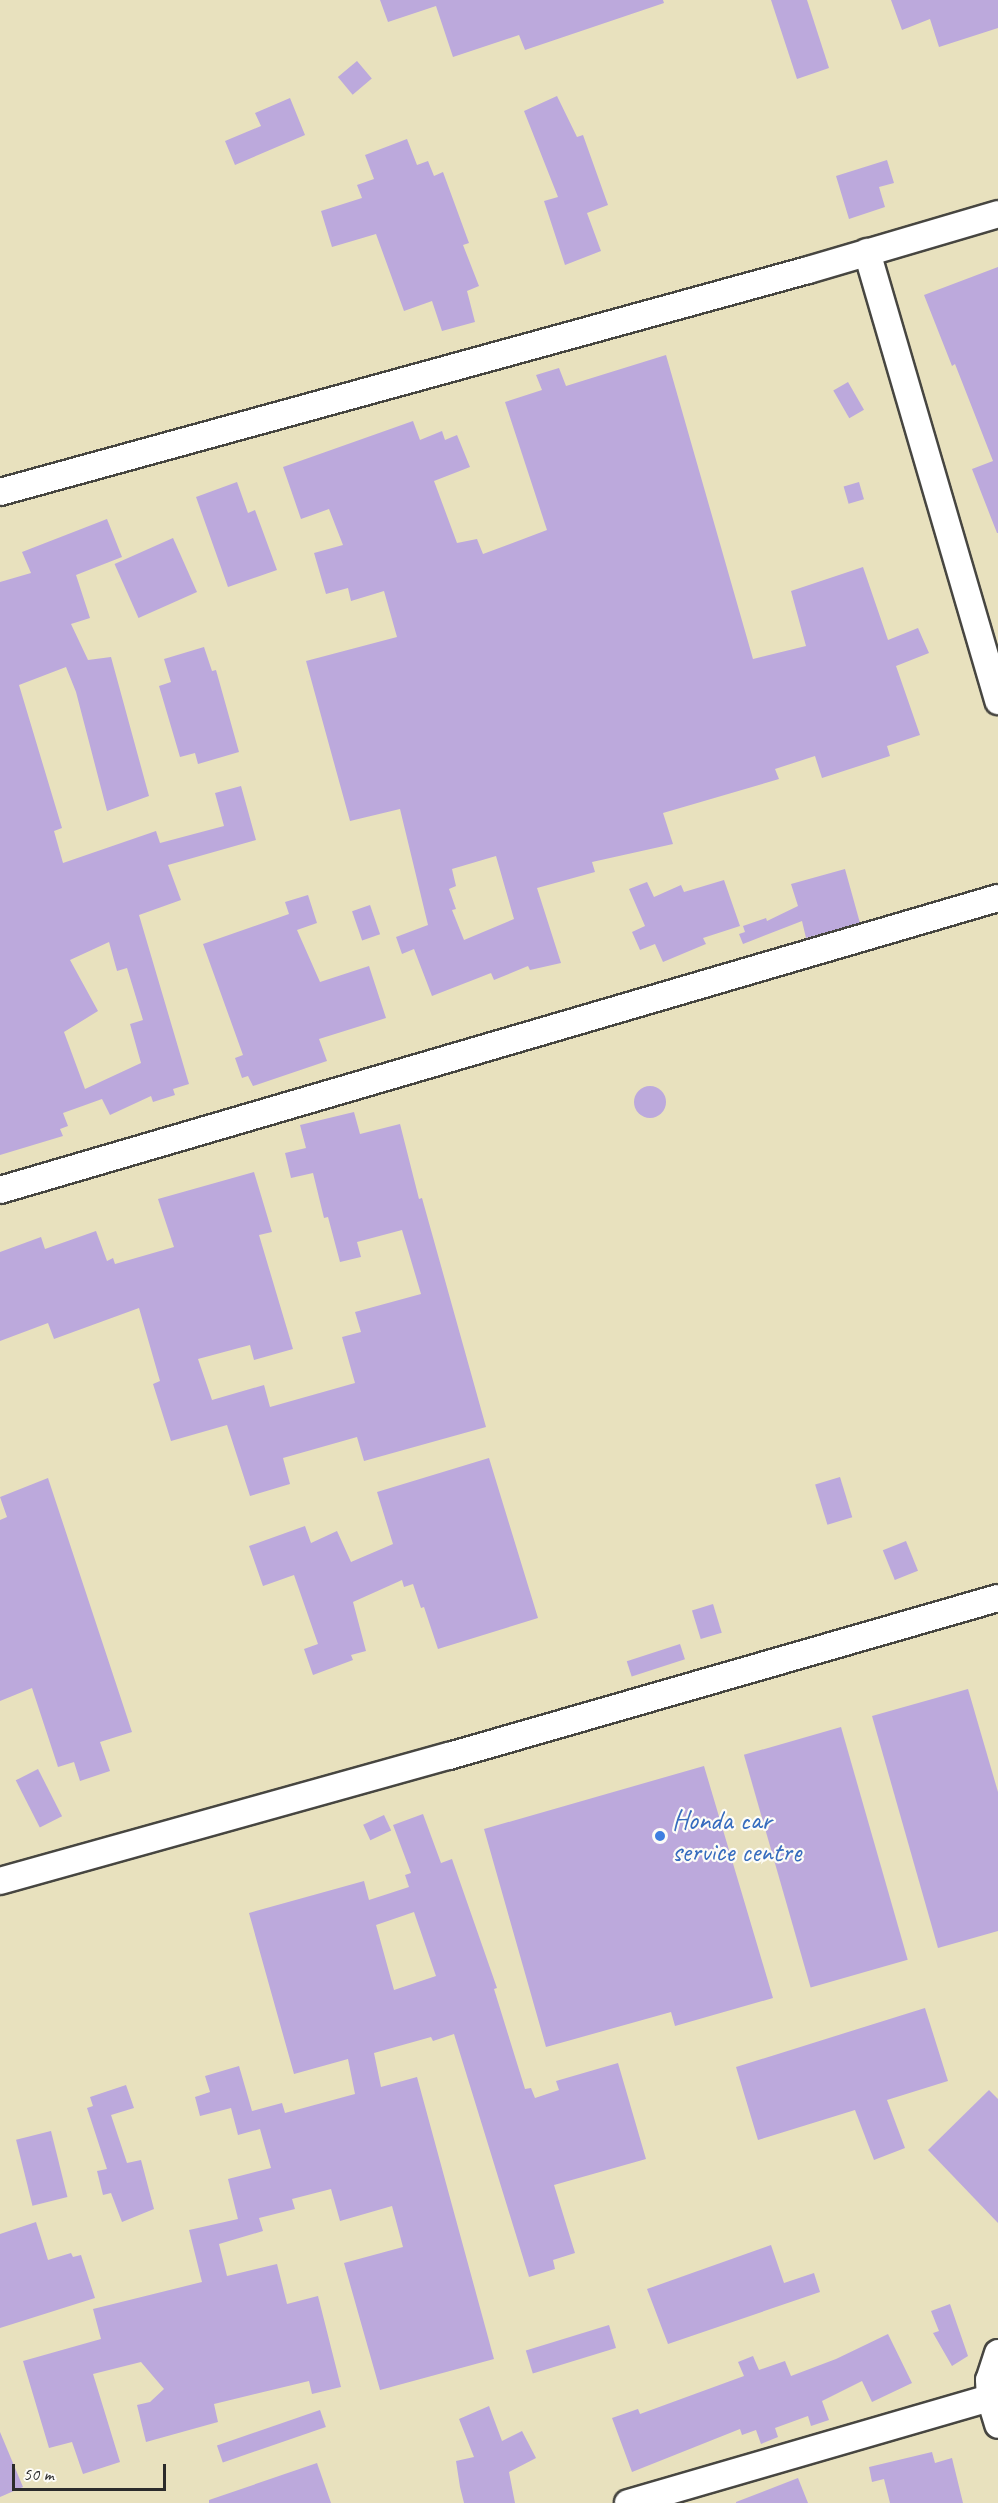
<!DOCTYPE html>
<style>
body{margin:0}
#map{position:relative;width:998px;height:2503px;overflow:hidden;background:#e8e1be;font-family:Caveat,sans-serif}
div>[style]{position:absolute}
[style*='--x']{left:calc(var(--x)*1px);top:calc(var(--y)*1px);width:calc(var(--w)*1px);rotate:calc(var(--a)*1deg)}
.building>*{inset:0;background:#bca9dc;transform-origin:0 0}
.round{border-radius:50%}
.roads{filter:drop-shadow(2px 0 #474641) drop-shadow(-2px 0 #474641) drop-shadow(0 2px #474641) drop-shadow(0 -2px #474641)}
.minor>*{height:26px;margin:-13px;padding:0 13px;transform-origin:13px;border-radius:13px;background:#fff}
.dots>*{width:16px;height:16px;translate:-50% -50%;box-sizing:border-box;border:3px solid #fdfcf7;border-radius:50%}
span{translate:-50% -50%;white-space:nowrap;text-align:center;line-height:1.15;-webkit-text-stroke:4.5px #fdfcf7;paint-order:stroke}
.shop-label{font-size:28px;color:#366cbe}
.left{translate:0 -50%;text-align:left}
.scale{position:absolute;left:12px;top:2464px;width:154px;height:27px;box-sizing:border-box;border:3px solid #2b2b2b;border-top:0;padding-left:8px;font-size:18px;line-height:21px;white-space:nowrap;color:#2b2b2b;-webkit-text-stroke:4px #fdfcf7;paint-order:stroke}
</style>
<div id="map">
<div class="building">
<div style="clip-path:polygon(380px 0,663px 0,664px 3px,525px 50px,519px 35px,453px 57px,436px 6px,388px 22px)"></div>
<div style="clip-path:polygon(771px 0,807px 0,829px 68px,797px 79px)"></div>
<div style="clip-path:polygon(891px 0,998px 0,998px 28px,939px 47px,930px 19px,902px 30px)"></div>
<div style="left:357px;top:61px;width:23px;height:25px;rotate:50deg"></div>
<div style="clip-path:polygon(557px 96px,577px 137px,583px 135px,608px 205px,587px 213px,601px 251px,565px 265px,544px 201px,558px 197px,524px 111px)"></div>
<div style="clip-path:polygon(290px 98px,305px 135px,235px 165px,225px 141px,261px 126px,255px 113px)"></div>
<div style="clip-path:polygon(407px 139px,417px 165px,428px 161px,434px 176px,443px 172px,469px 243px,463px 245px,479px 286px,467px 291px,475px 322px,442px 331px,432px 301px,404px 311px,376px 234px,332px 247px,321px 211px,362px 198px,357px 185px,374px 179px,365px 155px)"></div>
<div style="clip-path:polygon(887px 160px,894px 183px,879px 187px,885px 207px,849px 219px,836px 176px)"></div>
<div style="clip-path:polygon(998px 267px,998px 533px,997px 533px,972px 469px,993px 461px,955px 364px,952px 366px,924px 295px)"></div>
<div style="clip-path:polygon(evenodd,666px 355px,753px 659px,806px 646px,791px 591px,863px 567px,888px 640px,918px 628px,929px 653px,896px 666px,920px 735px,887px 746px,890px 756px,822px 778px,815px 756px,775px 769px,779px 779px,663px 813px,673px 844px,592px 862px,595px 872px,537px 888px,561px 963px,530px 970px,528px 966px,494px 980px,491px 973px,432px 996px,414px 949px,402px 954px,396px 937px,428px 925px,400px 809px,350px 821px,306px 661px,397px 637px,384px 591px,351px 601px,348px 588px,326px 594px,314px 553px,343px 545px,329px 509px,301px 519px,283px 467px,413px 421px,420px 440px,442px 431px,445px 440px,457px 435px,470px 467px,434px 481px,457px 543px,477px 539px,483px 554px,547px 530px,505px 402px,542px 390px,536px 375px,559px 368px,566px 386px,666px 355px,496px 856px,514px 919px,464px 940px,452px 910px,456px 909px,449px 889px,456px 886px,452px 869px,496px 856px)"></div>
<div style="left:848px;top:382px;width:32px;height:17px;rotate:60deg"></div>
<div style="clip-path:polygon(237px 482px,248px 513px,255px 510px,277px 570px,228px 587px,196px 497px)"></div>
<div style="left:859px;top:482px;width:18px;height:16px;rotate:74deg"></div>
<div style="clip-path:polygon(evenodd,107px 519px,122px 557px,76px 575px,90px 618px,71px 624px,88px 660px,111px 657px,149px 796px,107px 811px,76px 692px,66px 667px,19px 685px,62px 828px,54px 831px,63px 863px,156px 831px,160px 843px,224px 826px,215px 793px,241px 786px,256px 840px,168px 865px,181px 900px,139px 915px,189px 1084px,173px 1089px,175px 1095px,153px 1102px,151px 1096px,110px 1115px,102px 1099px,63px 1113px,68px 1126px,60px 1129px,63px 1136px,0 1155px,0 582px,31px 573px,22px 552px,107px 519px,109px 942px,117px 971px,127px 968px,143px 1020px,130px 1024px,141px 1063px,85px 1089px,64px 1032px,98px 1011px,70px 960px,109px 942px)"></div>
<div style="left:173px;top:538px;width:59px;height:64px;rotate:66deg"></div>
<div style="clip-path:polygon(204px 647px,212px 671px,216px 670px,239px 752px,198px 764px,195px 753px,180px 757px,159px 686px,171px 682px,164px 659px)"></div>
<div style="clip-path:polygon(845px 869px,860px 923px,806px 938px,802px 921px,743px 944px,739px 934px,745px 932px,743px 926px,766px 918px,767px 921px,798px 906px,791px 884px)"></div>
<div style="clip-path:polygon(724px 880px,740px 926px,703px 938px,706px 944px,663px 962px,655px 944px,640px 950px,632px 932px,645px 926px,629px 889px,647px 882px,654px 897px,681px 885px,684px 892px)"></div>
<div style="clip-path:polygon(308px 895px,317px 923px,297px 930px,320px 982px,369px 966px,386px 1018px,319px 1039px,327px 1061px,253px 1086px,248px 1076px,242px 1078px,235px 1058px,243px 1055px,203px 944px,289px 914px,285px 902px)"></div>
<div style="left:370px;top:905px;width:31px;height:19px;rotate:71deg"></div>
<div class="round" style="left:634px;top:1086px;width:32px;height:32px"></div>
<div style="clip-path:polygon(354px 1112px,360px 1134px,400px 1124px,419px 1199px,422px 1198px,486px 1427px,364px 1461px,357px 1437px,283px 1458px,290px 1484px,250px 1496px,227px 1425px,171px 1441px,153px 1384px,160px 1381px,139px 1308px,54px 1339px,48px 1323px,0 1341px,0 1252px,41px 1237px,45px 1249px,96px 1231px,107px 1261px,113px 1258px,115px 1264px,174px 1247px,158px 1199px,254px 1172px,272px 1232px,259px 1235px,293px 1349px,254px 1360px,250px 1345px,198px 1359px,212px 1400px,264px 1385px,270px 1407px,355px 1383px,342px 1337px,361px 1332px,355px 1312px,421px 1294px,402px 1230px,357px 1242px,361px 1257px,340px 1262px,328px 1217px,324px 1218px,313px 1173px,291px 1178px,285px 1153px,306px 1148px,300px 1125px)"></div>
<div style="clip-path:polygon(489px 1458px,538px 1618px,438px 1649px,424px 1607px,421px 1608px,413px 1584px,404px 1587px,402px 1580px,353px 1602px,366px 1651px,351px 1655px,353px 1660px,313px 1675px,304px 1649px,318px 1644px,294px 1575px,263px 1586px,249px 1546px,305px 1526px,311px 1543px,337px 1531px,351px 1562px,393px 1544px,377px 1492px)"></div>
<div style="left:840px;top:1477px;width:42px;height:26px;rotate:73deg"></div>
<div style="clip-path:polygon(48px 1478px,132px 1732px,100px 1742px,110px 1771px,80px 1781px,74px 1762px,58px 1767px,32px 1688px,0 1701px,0 1520px,7px 1517px,0 1497px)"></div>
<div style="left:906px;top:1541px;width:32px;height:25px;rotate:68deg"></div>
<div style="left:713px;top:1604px;width:30px;height:22px;rotate:73deg"></div>
<div style="left:680px;top:1644px;width:16px;height:56px;rotate:72deg"></div>
<div style="clip-path:polygon(968px 1689px,998px 1792px,998px 1931px,938px 1948px,872px 1716px)"></div>
<div style="left:841px;top:1727px;width:242px;height:101px;rotate:74deg"></div>
<div style="clip-path:polygon(704px 1766px,773px 1998px,675px 2026px,671px 2012px,546px 2047px,484px 1829px)"></div>
<div style="left:38px;top:1769px;width:53px;height:25px;rotate:63deg"></div>
<div style="clip-path:polygon(evenodd,423px 1814px,441px 1863px,452px 1859px,497px 1988px,494px 1989px,525px 2089px,531px 2088px,535px 2098px,559px 2090px,556px 2081px,618px 2063px,646px 2159px,554px 2185px,575px 2253px,553px 2260px,555px 2269px,529px 2277px,454px 2034px,433px 2041px,431px 2037px,374px 2053px,381px 2087px,417px 2077px,494px 2359px,380px 2390px,344px 2263px,403px 2247px,392px 2206px,340px 2221px,331px 2189px,292px 2199px,295px 2209px,259px 2218px,263px 2231px,219px 2244px,227px 2276px,277px 2264px,287px 2304px,318px 2296px,341px 2387px,312px 2394px,309px 2381px,214px 2404px,218px 2422px,146px 2442px,137px 2405px,150px 2402px,164px 2389px,141px 2362px,93px 2374px,120px 2462px,83px 2474px,72px 2442px,49px 2448px,23px 2361px,101px 2339px,93px 2309px,202px 2282px,189px 2230px,238px 2219px,228px 2179px,271px 2168px,260px 2129px,238px 2135px,231px 2108px,200px 2116px,195px 2097px,210px 2092px,205px 2076px,239px 2066px,252px 2111px,282px 2103px,285px 2113px,355px 2094px,348px 2059px,294px 2074px,249px 1913px,364px 1881px,369px 1900px,409px 1887px,405px 1875px,411px 1873px,393px 1825px,423px 1814px,414px 1912px,436px 1976px,394px 1990px,376px 1925px,414px 1912px)"></div>
<div style="left:384px;top:1815px;width:17px;height:23px;rotate:65deg"></div>
<div style="clip-path:polygon(925px 2008px,948px 2081px,887px 2100px,905px 2148px,874px 2160px,855px 2110px,758px 2140px,736px 2067px)"></div>
<div style="clip-path:polygon(126px 2085px,134px 2108px,111px 2115px,127px 2163px,141px 2160px,154px 2209px,122px 2222px,111px 2193px,103px 2195px,97px 2171px,107px 2169px,87px 2108px,93px 2106px,90px 2097px)"></div>
<div style="clip-path:polygon(989px 2090px,998px 2099px,998px 2223px,928px 2150px)"></div>
<div style="left:51px;top:2131px;width:68px;height:36px;rotate:76deg"></div>
<div style="clip-path:polygon(36px 2222px,48px 2260px,71px 2253px,73px 2257px,81px 2255px,95px 2298px,0 2328px,0 2234px)"></div>
<div style="clip-path:polygon(771px 2245px,784px 2283px,814px 2273px,820px 2292px,668px 2344px,647px 2289px)"></div>
<div style="clip-path:polygon(950px 2304px,968px 2356px,952px 2366px,933px 2333px,939px 2331px,931px 2311px)"></div>
<div style="left:609px;top:2325px;width:24px;height:87px;rotate:73deg"></div>
<div style="clip-path:polygon(888px 2334px,912px 2383px,872px 2402px,862px 2381px,822px 2401px,829px 2420px,811px 2426px,808px 2416px,775px 2428px,778px 2437px,761px 2444px,756px 2430px,742px 2435px,740px 2429px,632px 2472px,612px 2418px,638px 2409px,640px 2414px,744px 2376px,738px 2362px,753px 2356px,759px 2370px,785px 2361px,791px 2376px,836px 2359px)"></div>
<div style="clip-path:polygon(489px 2406px,502px 2441px,522px 2431px,536px 2458px,509px 2472px,515px 2503px,464px 2503px,460px 2487px,456px 2461px,474px 2457px,459px 2419px)"></div>
<div style="left:320px;top:2410px;width:18px;height:109px;rotate:71deg"></div>
<div style="clip-path:polygon(0 2432px,23px 2487px,0 2497px)"></div>
<div style="clip-path:polygon(932px 2452px,935px 2463px,952px 2458px,963px 2503px,890px 2503px,884px 2479px,872px 2482px,869px 2467px)"></div>
<div style="clip-path:polygon(317px 2463px,331px 2503px,209px 2503px,209px 2500px)"></div>
<div style="clip-path:polygon(798px 2478px,808px 2503px,736px 2503px,736px 2502px)"></div>
</div>
<div class="roads">
<div class="minor">
<div style="--x:867;--y:252;--w:468;--a:73.7"></div>
<div style="--x:0;--y:492;--w:838;--a:-15.36"></div>
<div style="--x:808;--y:270;--w:198;--a:-16.4"></div>
<div style="--x:0;--y:1190;--w:1040;--a:-16.31"></div>
<div style="--x:0;--y:1881;--w:466;--a:-15.6"></div>
<div style="--x:449;--y:1756;--w:571;--a:-16.06"></div>
<div style="--x:998;--y:2353;--w:28;--a:108"></div>
<div style="--x:989;--y:2380;--w:18;--a:87"></div>
<div style="--x:990;--y:2398;--w:28;--a:73"></div>
<div style="--x:628;--y:2503;--w:377;--a:-16.2"></div>
</div>
</div>
<div class="dots">
<div style="left:660px;top:1836px;background:#3f7fe0"></div>
</div>
<div class="shop-label">
<span class="left" style="left:672px;top:1836px">Honda car<br>service centre</span>
</div>
<div class="scale">50 m</div>
</div>
